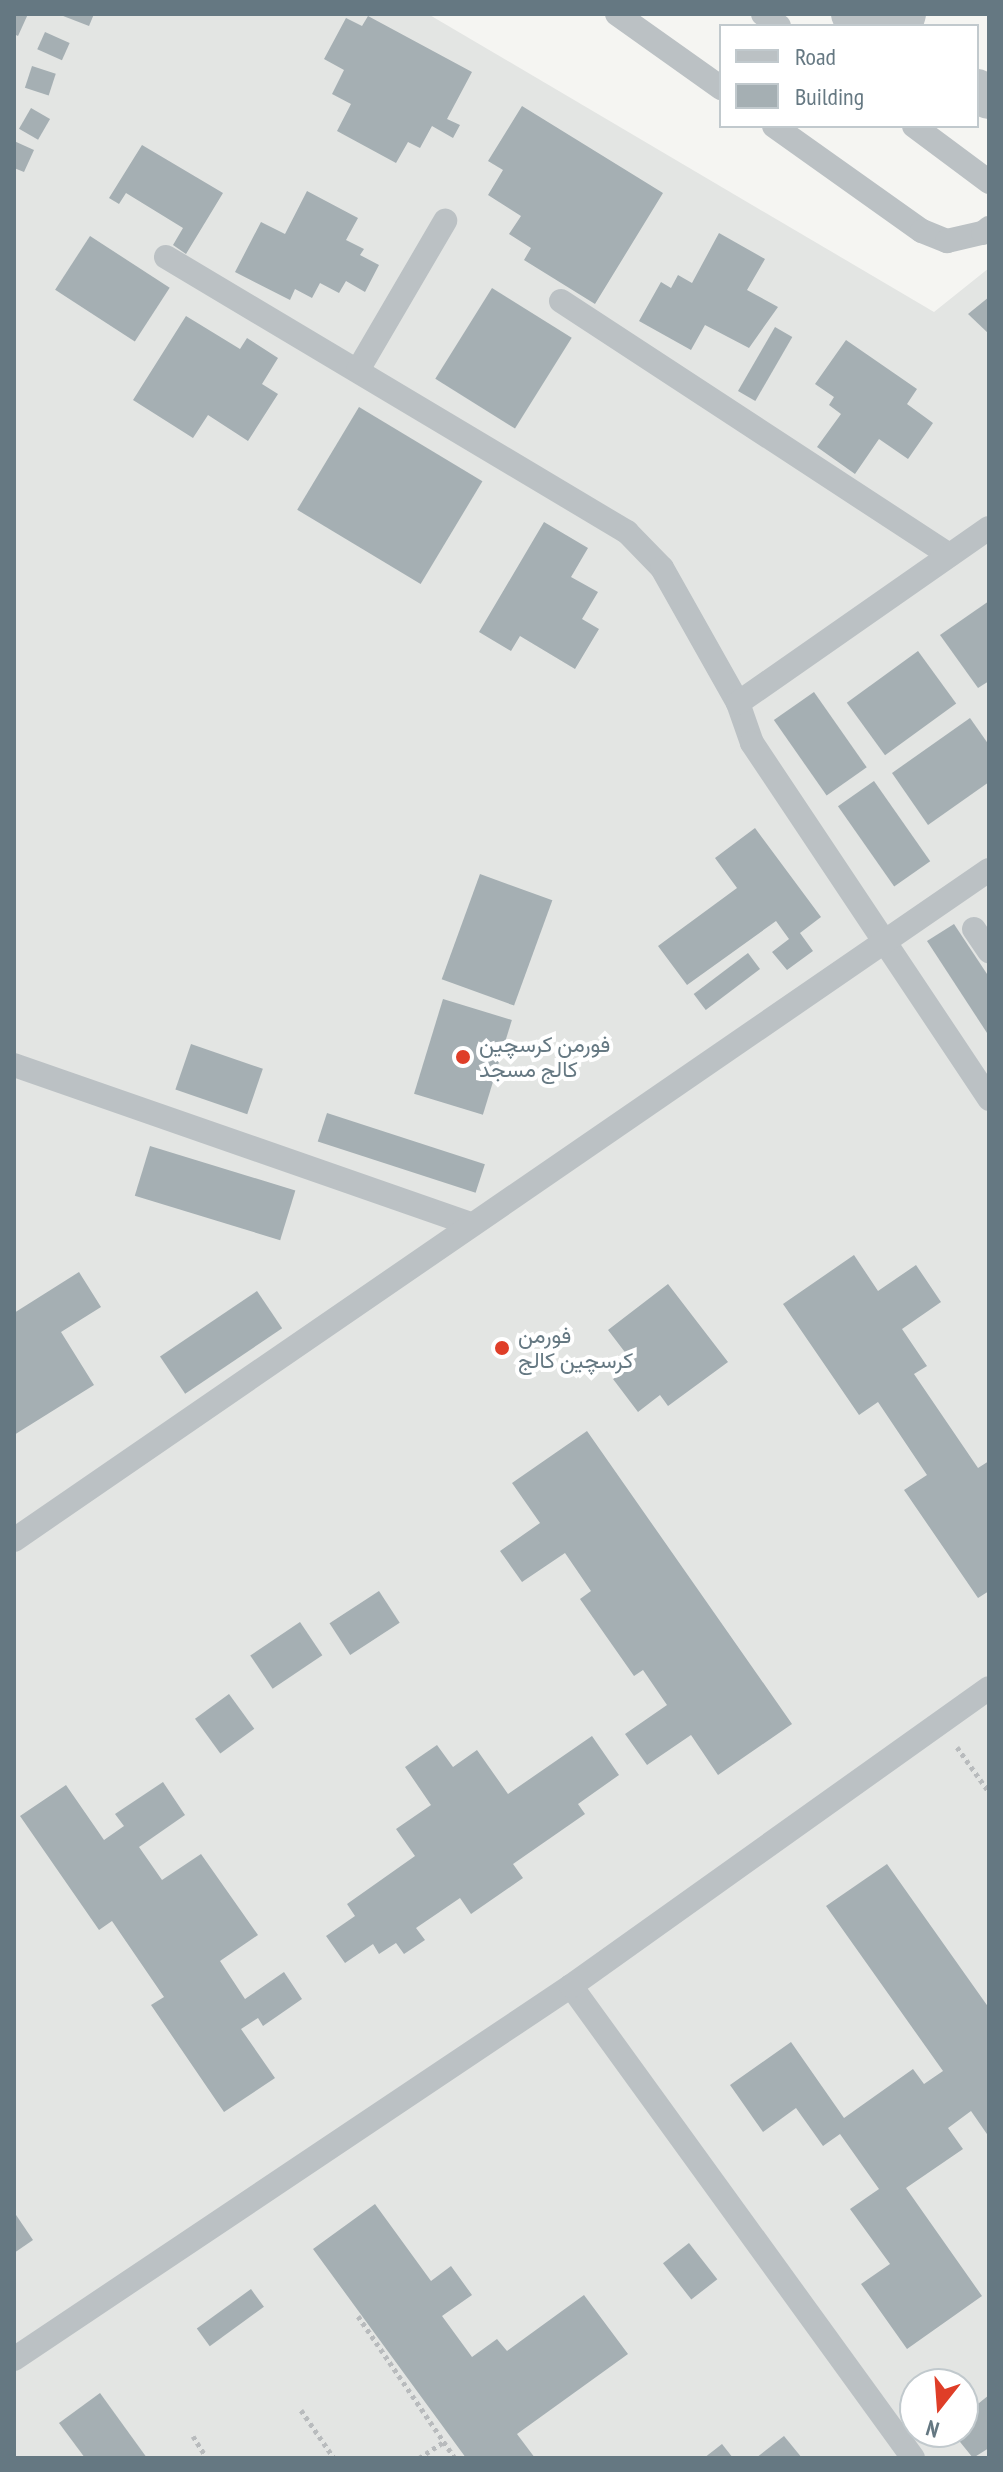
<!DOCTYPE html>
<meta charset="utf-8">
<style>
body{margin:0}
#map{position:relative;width:1003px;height:2472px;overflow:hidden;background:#f5f5f2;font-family:"PT Sans Narrow",Vazirmatn,sans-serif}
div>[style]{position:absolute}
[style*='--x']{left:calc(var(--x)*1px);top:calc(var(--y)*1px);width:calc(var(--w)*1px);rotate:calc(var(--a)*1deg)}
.built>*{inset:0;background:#e3e5e3}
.building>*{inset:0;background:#a5afb3;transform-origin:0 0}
.path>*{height:5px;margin-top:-2.5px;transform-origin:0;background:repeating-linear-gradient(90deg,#b8bbbd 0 4px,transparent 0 8px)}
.service>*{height:24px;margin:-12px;padding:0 12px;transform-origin:12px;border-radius:12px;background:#bbc1c4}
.minor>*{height:44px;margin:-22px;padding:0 22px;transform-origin:22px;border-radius:22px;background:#bbc1c4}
.tertiary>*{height:44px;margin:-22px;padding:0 22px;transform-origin:22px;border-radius:22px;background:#bbc1c4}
.dots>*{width:22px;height:22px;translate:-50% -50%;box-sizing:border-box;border:4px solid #fff;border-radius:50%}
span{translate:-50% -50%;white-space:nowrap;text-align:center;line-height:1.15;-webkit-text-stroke:8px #fff;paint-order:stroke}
.poi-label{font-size:22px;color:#657882}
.left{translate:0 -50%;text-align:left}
.frame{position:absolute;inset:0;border:16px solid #657882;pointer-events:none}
.legend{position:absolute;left:719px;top:24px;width:260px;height:104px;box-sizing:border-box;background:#fff;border:2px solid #c1c9cd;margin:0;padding:10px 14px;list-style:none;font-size:24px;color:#657882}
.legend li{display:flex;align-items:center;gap:16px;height:40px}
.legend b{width:40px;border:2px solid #c1c9cd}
.north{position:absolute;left:899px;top:2368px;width:80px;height:80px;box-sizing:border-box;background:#fff;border:2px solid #c1c9cd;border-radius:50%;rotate:197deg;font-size:22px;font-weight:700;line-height:32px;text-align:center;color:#657882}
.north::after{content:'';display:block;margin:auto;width:28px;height:36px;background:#df3e28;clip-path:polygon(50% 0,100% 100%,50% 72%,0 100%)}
</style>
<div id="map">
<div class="built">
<div style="clip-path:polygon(evenodd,14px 14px,428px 14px,934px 312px,989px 268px,989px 2458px,14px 2458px,14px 14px,915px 2384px,963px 2384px,963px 2432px,915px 2432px,915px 2384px)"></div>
</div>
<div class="building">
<div style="clip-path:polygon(14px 14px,28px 14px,18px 36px,14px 34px)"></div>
<div style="clip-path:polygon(58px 14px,94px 14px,89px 26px)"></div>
<div style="clip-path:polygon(368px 16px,472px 72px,447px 119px,460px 125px,453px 138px,432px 126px,420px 148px,408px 142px,396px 163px,337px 131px,351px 104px,332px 94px,344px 70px,324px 59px,346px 18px,362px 26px)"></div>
<div style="left:45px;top:32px;width:27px;height:19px;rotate:24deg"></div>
<div style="left:32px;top:66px;width:25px;height:23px;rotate:18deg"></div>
<div style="clip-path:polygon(522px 106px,663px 193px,595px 304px,524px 260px,531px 248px,509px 234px,521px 216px,488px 195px,503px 170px,488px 161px)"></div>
<div style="left:31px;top:108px;width:22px;height:24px;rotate:30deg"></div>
<div style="clip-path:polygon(14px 141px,34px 150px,24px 172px,14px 168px)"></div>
<div style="clip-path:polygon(142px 145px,223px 193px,186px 254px,173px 245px,183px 228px,126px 193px,119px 204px,109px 198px)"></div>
<div style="clip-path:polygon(307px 191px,358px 218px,346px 240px,364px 249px,360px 255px,379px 265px,365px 292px,346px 281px,339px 293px,320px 283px,312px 298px,295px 289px,290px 300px,235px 272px,261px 222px,285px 234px)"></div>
<div style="clip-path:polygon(719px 233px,765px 259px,747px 290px,778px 307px,749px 348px,705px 325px,691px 350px,639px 321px,661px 282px,671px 288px,678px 275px,692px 283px)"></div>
<div style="left:90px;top:236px;width:95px;height:64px;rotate:33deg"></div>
<div style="left:492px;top:288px;width:94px;height:107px;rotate:32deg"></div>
<div style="clip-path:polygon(989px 297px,989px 334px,968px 314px)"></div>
<div style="clip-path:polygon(186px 316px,240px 349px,247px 338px,278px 358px,262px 384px,278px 394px,248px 441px,208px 415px,193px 438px,133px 400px)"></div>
<div style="left:775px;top:327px;width:20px;height:74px;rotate:30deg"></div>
<div style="clip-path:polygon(846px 340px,917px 389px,907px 404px,933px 423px,908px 459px,879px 439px,855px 474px,817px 447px,841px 414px,829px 405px,834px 397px,815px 384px)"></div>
<div style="left:359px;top:407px;width:144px;height:120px;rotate:31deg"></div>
<div style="clip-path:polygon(544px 522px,588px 548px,571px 577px,598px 592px,582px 619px,599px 629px,575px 669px,520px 636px,511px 651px,479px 632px)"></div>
<div style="clip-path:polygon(989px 601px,989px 681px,978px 688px,940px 635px)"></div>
<div style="left:918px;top:651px;width:65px;height:88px;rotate:54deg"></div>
<div style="left:814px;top:692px;width:92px;height:49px;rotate:55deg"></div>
<div style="clip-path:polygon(970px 718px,989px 745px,989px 782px,928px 825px,892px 773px)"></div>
<div style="left:874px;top:781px;width:98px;height:44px;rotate:55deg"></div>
<div style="clip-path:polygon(755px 828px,821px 917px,800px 933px,813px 951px,787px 970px,772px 952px,789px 939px,776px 921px,687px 985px,658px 946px,737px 888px,715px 858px)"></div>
<div style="left:480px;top:874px;width:77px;height:112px;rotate:20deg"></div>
<div style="clip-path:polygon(954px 924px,989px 977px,989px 1036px,927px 941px)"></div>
<div style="left:748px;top:953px;width:20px;height:68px;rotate:53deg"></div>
<div style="left:443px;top:999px;width:72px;height:99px;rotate:17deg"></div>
<div style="left:191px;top:1044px;width:76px;height:48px;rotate:19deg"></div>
<div style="left:327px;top:1113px;width:166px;height:30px;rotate:18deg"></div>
<div style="left:150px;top:1146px;width:152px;height:52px;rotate:17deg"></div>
<div style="clip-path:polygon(854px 1255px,878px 1291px,916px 1265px,941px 1302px,902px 1329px,927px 1366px,914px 1374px,978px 1468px,989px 1461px,989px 1591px,978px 1598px,904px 1490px,927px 1475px,878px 1402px,859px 1415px,783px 1304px)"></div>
<div style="clip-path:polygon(79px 1272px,101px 1307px,61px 1332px,94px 1385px,14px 1435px,14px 1313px)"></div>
<div style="clip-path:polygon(668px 1284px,728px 1362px,668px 1406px,660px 1395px,638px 1412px,613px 1379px,634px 1364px,608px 1330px)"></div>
<div style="left:257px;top:1291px;width:45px;height:117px;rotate:56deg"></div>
<div style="clip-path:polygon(587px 1431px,792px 1724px,718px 1775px,691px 1735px,647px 1765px,625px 1734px,667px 1705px,643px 1670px,634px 1676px,580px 1599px,591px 1591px,565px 1553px,522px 1582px,500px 1551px,540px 1523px,512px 1483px)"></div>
<div style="left:379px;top:1591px;width:38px;height:59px;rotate:57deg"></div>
<div style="left:300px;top:1622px;width:40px;height:60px;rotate:56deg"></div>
<div style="left:229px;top:1694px;width:43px;height:42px;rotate:54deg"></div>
<div style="clip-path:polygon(592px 1736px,619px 1775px,578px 1804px,585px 1814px,513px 1864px,523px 1878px,471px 1914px,460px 1898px,416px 1928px,425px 1940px,404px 1954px,396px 1943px,379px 1954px,373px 1944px,345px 1963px,326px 1936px,355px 1916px,347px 1904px,415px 1856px,396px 1829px,431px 1805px,405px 1767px,437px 1745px,453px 1767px,477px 1750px,508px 1794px)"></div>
<div style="clip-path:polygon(163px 1782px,185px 1815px,139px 1847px,162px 1880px,201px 1854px,258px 1935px,220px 1961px,245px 1999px,284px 1972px,302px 1999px,263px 2026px,258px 2018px,241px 2029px,275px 2078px,224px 2112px,151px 2005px,164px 1997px,112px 1921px,99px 1930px,20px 1816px,66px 1785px,104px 1840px,124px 1826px,115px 1814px)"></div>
<div style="clip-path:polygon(887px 1864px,989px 2008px,989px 2137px,971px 2111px,948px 2128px,963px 2149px,906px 2188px,982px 2296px,907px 2349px,861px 2284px,890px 2264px,850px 2209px,879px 2189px,840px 2134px,823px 2146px,796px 2108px,763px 2132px,730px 2085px,791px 2042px,844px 2118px,913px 2069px,924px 2084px,943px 2071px,826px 1906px)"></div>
<div style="clip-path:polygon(375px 2204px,431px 2281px,451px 2266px,472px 2295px,442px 2316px,472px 2357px,497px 2339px,507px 2351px,584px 2295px,628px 2354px,517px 2434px,535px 2458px,466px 2458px,313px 2249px)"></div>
<div style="clip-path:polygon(14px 2212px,33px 2240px,14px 2253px)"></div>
<div style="left:689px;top:2243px;width:46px;height:33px;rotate:52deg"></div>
<div style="left:251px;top:2289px;width:22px;height:67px;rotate:54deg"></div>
<div style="clip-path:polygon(100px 2393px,147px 2458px,85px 2458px,59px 2423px)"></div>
<div style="clip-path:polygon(989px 2395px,989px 2448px,973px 2458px,952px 2432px,963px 2432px,963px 2416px)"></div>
<div style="clip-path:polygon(784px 2436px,802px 2458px,756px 2458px)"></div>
<div style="clip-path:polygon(722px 2444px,733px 2458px,704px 2458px)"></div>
</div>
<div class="path">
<div style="--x:957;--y:1747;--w:55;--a:54.6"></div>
<div style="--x:358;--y:2316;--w:172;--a:55.7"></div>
<div style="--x:301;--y:2410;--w:58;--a:55.5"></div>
<div style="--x:193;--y:2436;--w:26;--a:58"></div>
<div style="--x:419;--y:2458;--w:30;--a:-33"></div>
</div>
<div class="service">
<div style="--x:617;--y:14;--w:128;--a:35.4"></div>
<div style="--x:763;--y:14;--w:20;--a:37"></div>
<div style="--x:774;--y:126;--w:181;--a:35.4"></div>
<div style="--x:922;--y:231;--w:27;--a:22"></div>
<div style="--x:947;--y:241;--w:37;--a:-13"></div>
<div style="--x:983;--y:233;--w:8;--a:-40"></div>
<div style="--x:914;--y:126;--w:94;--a:36.7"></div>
<div style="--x:166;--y:257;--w:537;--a:30.82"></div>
<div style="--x:627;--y:532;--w:50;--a:45.8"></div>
<div style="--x:662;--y:568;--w:155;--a:60.6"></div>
<div style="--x:738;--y:703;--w:42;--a:70.7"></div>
<div style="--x:752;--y:743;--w:428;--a:56.3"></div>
<div style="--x:561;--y:301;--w:464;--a:33.2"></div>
<div style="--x:358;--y:370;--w:173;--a:-59.7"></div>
<div style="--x:738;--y:703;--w:306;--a:-34.9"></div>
<div style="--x:974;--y:929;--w:27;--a:56"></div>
<div style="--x:14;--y:1065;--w:483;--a:19.2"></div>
<div style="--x:14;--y:1540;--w:1183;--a:-34.5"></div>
<div style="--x:571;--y:1986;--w:583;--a:54.07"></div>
<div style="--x:14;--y:2359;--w:670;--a:-33.81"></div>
<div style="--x:571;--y:1986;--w:513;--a:-35.49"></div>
</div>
<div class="minor">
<div style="--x:900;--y:26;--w:13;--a:-72"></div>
</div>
<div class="tertiary">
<div style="--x:853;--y:14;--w:19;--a:39"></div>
<div style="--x:977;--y:91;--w:13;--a:27"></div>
</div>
<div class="dots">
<div style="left:463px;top:1057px;background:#df3e28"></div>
<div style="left:502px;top:1348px;background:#df3e28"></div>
</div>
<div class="poi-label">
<span class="left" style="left:479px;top:1057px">فورمن کرسچین<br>کالج مسجد</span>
<span class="left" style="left:518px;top:1348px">فورمن<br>کرسچین کالج</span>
</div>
<div class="frame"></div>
<ul class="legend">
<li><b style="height:10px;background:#bbc1c4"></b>Road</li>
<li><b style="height:22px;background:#a5afb3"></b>Building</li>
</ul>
<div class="north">N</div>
</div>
